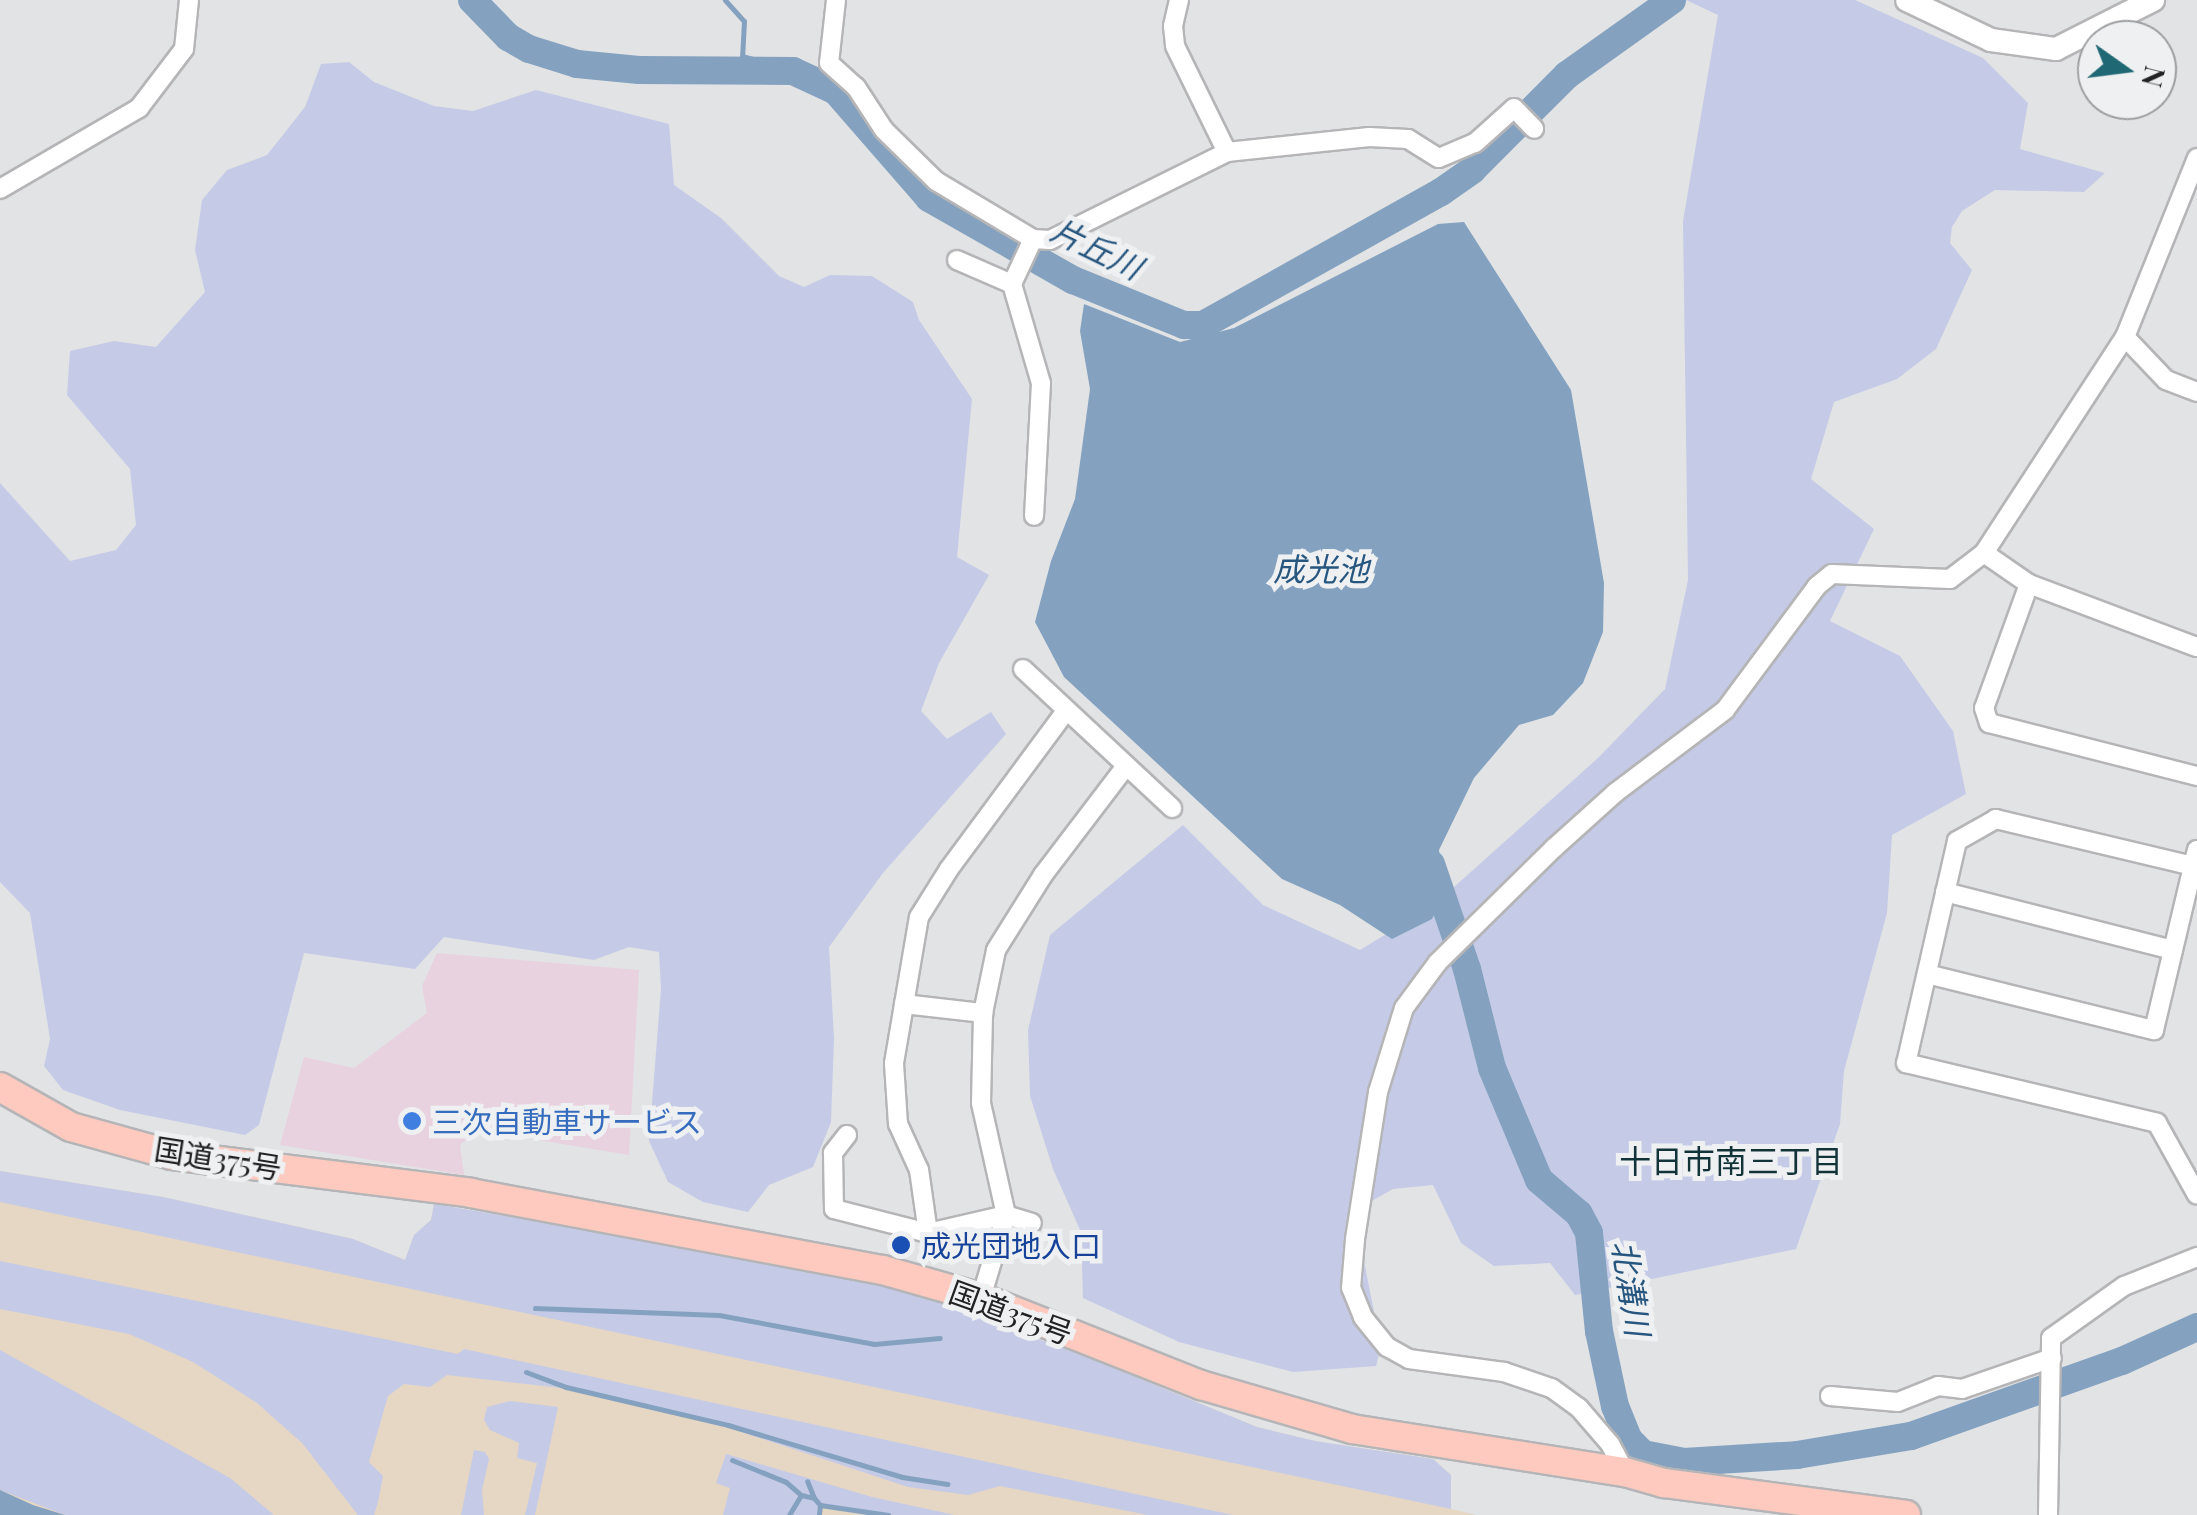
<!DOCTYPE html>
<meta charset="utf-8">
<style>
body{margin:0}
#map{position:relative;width:2197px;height:1515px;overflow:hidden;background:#e2e3e5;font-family:"Playfair Display","Noto Sans JP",serif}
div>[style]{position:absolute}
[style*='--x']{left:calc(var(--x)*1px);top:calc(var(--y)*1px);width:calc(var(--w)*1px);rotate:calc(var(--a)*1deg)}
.commercial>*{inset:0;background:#e8d2df}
.industrial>*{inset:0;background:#e6d6c4}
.green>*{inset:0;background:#c5cbe7}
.water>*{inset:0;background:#84a2bf}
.stream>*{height:5px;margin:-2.5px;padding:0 2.5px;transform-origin:2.5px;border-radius:2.5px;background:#84a2bf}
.river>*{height:28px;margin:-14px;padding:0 14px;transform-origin:14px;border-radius:14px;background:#84a2bf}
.roads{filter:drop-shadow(2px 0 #b5b5b7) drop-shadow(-2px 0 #b5b5b7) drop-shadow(0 2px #b5b5b7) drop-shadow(0 -2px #b5b5b7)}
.minor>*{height:18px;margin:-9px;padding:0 9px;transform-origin:9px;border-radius:9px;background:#fff}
.tertiary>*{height:22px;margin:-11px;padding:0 11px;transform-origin:11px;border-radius:11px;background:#fff}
.trunk>*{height:28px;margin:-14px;padding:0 14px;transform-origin:14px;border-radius:14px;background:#fecabf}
.dots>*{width:28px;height:28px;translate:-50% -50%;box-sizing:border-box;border:5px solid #eff0f2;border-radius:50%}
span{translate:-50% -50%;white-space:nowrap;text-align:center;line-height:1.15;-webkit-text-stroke:10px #eff0f2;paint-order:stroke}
.shop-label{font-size:30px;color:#366cbe}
.left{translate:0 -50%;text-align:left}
.street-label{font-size:30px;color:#222223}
.transit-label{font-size:30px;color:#164399}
.water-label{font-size:32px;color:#27567f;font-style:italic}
.neighbourhood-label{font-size:32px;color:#123439}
.north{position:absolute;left:2077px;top:20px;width:100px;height:100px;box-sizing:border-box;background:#eff0f2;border:2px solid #9d9e9f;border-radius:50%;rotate:104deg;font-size:28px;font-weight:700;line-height:40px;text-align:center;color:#222223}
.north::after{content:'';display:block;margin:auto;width:35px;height:45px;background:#206974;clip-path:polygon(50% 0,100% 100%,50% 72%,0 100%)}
</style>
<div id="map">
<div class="commercial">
<div style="clip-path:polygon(437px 953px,639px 970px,629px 1155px,477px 1130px,460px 1145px,464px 1175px,280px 1145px,304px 1057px,354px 1068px,427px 1013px,422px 986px)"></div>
</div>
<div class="industrial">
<div style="clip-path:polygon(0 1171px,163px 1197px,353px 1239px,405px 1260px,414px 1235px,431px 1220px,434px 1204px,897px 1289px,973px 1309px,1010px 1331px,1063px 1347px,1257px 1427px,1315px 1441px,1433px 1459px,1451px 1475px,1451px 1509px,1477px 1515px,0 1515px)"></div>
</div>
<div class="green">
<div style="clip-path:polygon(1686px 0,1855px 0,1983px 58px,2028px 103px,2020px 149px,2105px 173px,2084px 192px,1995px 190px,1962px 211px,1952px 227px,1950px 243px,1972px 270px,1936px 349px,1897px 379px,1834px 402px,1811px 479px,1874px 529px,1830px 621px,1900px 656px,1953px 731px,1966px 794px,1892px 835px,1887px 913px,1844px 1071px,1840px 1124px,1796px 1249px,1575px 1295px,1550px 1263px,1494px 1266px,1461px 1243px,1433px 1185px,1393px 1189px,1354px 1211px,1381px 1347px,1376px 1366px,1293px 1372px,1179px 1342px,1083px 1298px,1081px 1232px,1053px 1169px,1030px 1096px,1028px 1030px,1050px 935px,1183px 825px,1263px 905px,1360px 950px,1434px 905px,1598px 758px,1665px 689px,1688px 580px,1683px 221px,1718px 15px)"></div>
<div style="clip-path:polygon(349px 62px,374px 82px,434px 106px,473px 111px,536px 90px,669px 124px,674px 185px,721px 218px,779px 276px,804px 287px,830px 275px,872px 276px,913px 302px,919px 320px,972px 399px,957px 557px,989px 575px,939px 663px,921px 711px,947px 739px,991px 712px,1006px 734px,883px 873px,829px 947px,834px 1039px,831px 1122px,813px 1167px,769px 1185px,748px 1212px,703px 1202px,668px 1182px,649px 1141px,661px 989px,659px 952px,629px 947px,594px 960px,444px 937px,415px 969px,304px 953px,259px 1125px,245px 1135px,120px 1110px,63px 1090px,44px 1066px,50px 1039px,30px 913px,0 882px,0 483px,70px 561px,116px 550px,136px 525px,130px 469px,67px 395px,70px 351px,114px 341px,156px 347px,205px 292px,195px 250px,202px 200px,227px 170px,267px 155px,305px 107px,321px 64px)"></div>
<div style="clip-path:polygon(0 1171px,163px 1197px,353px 1239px,405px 1260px,414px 1235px,431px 1220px,434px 1204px,819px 1269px,973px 1309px,1010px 1331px,1063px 1347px,1257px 1427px,1315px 1441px,1433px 1459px,1451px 1475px,1451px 1509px,0 1202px)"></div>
<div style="clip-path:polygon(0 1261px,458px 1354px,464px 1349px,1233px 1515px,1148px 1515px,1000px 1486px,968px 1495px,908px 1487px,699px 1418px,570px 1389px,447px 1375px,430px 1387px,404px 1384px,388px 1396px,369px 1462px,383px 1476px,378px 1502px,374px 1515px,358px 1515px,302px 1443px,257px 1403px,193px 1362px,129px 1334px,0 1309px)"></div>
<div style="clip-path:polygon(0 1350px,230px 1478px,274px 1515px,65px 1515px,0 1490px)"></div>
<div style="clip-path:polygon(510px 1401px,558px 1407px,535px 1515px,525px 1515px,537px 1463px,517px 1458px,519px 1443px,490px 1430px,484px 1420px,487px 1407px)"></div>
<div style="clip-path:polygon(474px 1450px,485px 1452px,489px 1459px,482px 1490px,484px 1515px,461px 1515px)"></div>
<div style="clip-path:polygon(726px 1454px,872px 1497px,955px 1515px,891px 1515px,821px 1505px,819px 1515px,723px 1515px,730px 1488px,716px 1483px)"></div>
</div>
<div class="water">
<div style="clip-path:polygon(1464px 222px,1571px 390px,1604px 583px,1603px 632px,1583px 683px,1553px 715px,1519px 725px,1474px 778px,1439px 850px,1446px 893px,1432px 919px,1392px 939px,1340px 905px,1282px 879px,1064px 677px,1035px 622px,1051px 561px,1075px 499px,1090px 389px,1080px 331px,1084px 304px,1180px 342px,1234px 328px,1438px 224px)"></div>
<div style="clip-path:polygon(0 1490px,33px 1505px,65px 1515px,0 1515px)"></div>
</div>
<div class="stream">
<div style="--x:725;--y:0;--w:28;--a:48"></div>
<div style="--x:744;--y:21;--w:35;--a:93"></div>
<div style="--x:742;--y:56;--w:11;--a:15"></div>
<div style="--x:753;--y:59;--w:12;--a:90"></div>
<div style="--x:535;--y:1308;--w:184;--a:2.2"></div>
<div style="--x:719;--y:1315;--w:158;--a:10.6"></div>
<div style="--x:874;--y:1344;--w:66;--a:-5.2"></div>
<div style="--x:526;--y:1372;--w:43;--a:20.6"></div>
<div style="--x:566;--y:1387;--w:166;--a:13.2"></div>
<div style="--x:728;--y:1425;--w:182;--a:16.6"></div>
<div style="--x:902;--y:1477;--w:46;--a:8.8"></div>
<div style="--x:732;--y:1460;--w:58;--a:22.2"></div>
<div style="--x:786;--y:1482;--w:20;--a:41"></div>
<div style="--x:814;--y:1498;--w:9;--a:49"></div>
<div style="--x:820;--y:1505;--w:10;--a:96"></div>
<div style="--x:820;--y:1505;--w:69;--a:8.4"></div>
<div style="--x:789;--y:1515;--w:23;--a:-59"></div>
<div style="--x:801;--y:1495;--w:13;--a:13"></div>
<div style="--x:814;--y:1498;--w:18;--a:-112"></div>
</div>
<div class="river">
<div style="--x:472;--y:0;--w:52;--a:45.8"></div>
<div style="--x:508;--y:37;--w:24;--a:30"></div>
<div style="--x:529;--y:49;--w:50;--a:17.4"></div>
<div style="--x:577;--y:64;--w:62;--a:5.5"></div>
<div style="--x:639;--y:70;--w:154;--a:0.4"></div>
<div style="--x:793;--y:71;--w:47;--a:24.9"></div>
<div style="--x:836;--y:91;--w:142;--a:49"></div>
<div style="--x:929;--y:198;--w:166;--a:29.7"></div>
<div style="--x:1073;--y:280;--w:120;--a:22.1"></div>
<div style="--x:1184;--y:325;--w:19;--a:0"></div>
<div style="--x:1203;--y:325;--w:273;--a:-29.2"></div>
<div style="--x:1441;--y:192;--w:38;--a:-35"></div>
<div style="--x:1472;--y:170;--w:134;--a:-45"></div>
<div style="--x:1567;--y:75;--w:129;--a:-35.5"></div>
<div style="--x:1431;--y:864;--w:111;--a:71.1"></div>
<div style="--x:1467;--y:969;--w:102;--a:75.8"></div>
<div style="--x:1492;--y:1068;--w:121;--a:67.2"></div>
<div style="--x:1539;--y:1180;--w:52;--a:40.4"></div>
<div style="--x:1579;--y:1214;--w:21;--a:62"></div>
<div style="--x:1589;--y:1233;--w:99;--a:84.2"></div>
<div style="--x:1599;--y:1331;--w:77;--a:78"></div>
<div style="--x:1615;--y:1406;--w:37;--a:68"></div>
<div style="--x:1629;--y:1440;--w:20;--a:45"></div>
<div style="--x:1643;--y:1454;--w:42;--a:11"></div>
<div style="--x:1684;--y:1462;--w:113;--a:-3.5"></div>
<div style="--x:1797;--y:1455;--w:116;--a:-9.5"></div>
<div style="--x:1911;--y:1436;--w:224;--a:-19.6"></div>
<div style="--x:2122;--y:1361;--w:82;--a:-24.4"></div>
</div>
<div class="roads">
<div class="minor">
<div style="--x:836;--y:0;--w:63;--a:96.3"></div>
<div style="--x:829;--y:63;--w:36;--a:42"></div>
<div style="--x:856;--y:87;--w:51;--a:56.9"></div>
<div style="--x:884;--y:130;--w:73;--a:44.4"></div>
<div style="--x:936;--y:181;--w:113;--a:30.9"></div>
<div style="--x:1033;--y:239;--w:17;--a:3"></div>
<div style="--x:1050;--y:240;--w:198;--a:-26.4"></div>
<div style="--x:1227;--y:152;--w:143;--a:-6"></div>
<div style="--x:1369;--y:137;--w:39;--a:3"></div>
<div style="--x:1408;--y:139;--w:36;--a:32"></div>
<div style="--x:1439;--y:158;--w:39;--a:-23"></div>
<div style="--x:1475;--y:143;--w:52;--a:-41.9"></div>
<div style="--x:1514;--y:108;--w:29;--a:46"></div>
<div style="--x:1179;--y:0;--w:27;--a:103"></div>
<div style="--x:1173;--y:26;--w:20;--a:84"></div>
<div style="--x:1175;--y:46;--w:118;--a:63.9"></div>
<div style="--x:0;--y:189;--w:161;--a:-30.2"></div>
<div style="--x:139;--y:108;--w:74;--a:-52.7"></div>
<div style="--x:184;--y:49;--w:49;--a:-84.2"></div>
<div style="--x:1033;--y:239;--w:50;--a:115"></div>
<div style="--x:1012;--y:284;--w:103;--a:73.7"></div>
<div style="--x:1041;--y:383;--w:133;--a:93"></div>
<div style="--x:957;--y:260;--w:60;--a:23.6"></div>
<div style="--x:2125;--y:337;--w:59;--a:46.4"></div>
<div style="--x:2166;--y:380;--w:33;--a:21"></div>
<div style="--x:1984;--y:553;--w:55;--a:34.6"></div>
<div style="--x:2029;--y:584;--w:179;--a:20.6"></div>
<div style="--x:2029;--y:584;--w:132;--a:109.9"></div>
<div style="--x:1984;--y:708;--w:16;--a:72"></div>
<div style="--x:1989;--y:723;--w:215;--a:14.3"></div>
<div style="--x:1023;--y:669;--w:204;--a:43"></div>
<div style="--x:2193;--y:866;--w:203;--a:-166.6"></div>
<div style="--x:1996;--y:819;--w:45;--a:150.6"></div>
<div style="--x:1957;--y:841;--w:228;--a:102.9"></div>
<div style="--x:1906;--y:1063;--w:258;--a:13.4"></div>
<div style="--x:2157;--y:1123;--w:82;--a:60.9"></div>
<div style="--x:1945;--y:892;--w:235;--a:14.3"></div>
<div style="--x:1927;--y:974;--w:234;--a:13.9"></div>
<div style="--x:2154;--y:1030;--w:185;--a:-76.6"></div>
<div style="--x:904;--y:1004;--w:80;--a:6.5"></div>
<div style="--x:847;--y:1135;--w:23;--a:128"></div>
<div style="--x:833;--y:1153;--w:56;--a:89"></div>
<div style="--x:834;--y:1209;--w:97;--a:14.3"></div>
<div style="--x:928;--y:1233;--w:80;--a:-13"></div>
<div style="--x:1006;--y:1215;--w:27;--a:17"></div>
<div style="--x:928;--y:1233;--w:64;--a:-98.1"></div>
<div style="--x:919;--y:1170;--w:51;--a:-114.5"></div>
<div style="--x:898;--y:1124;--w:61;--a:-93.8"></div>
<div style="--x:894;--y:1063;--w:148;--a:-80.3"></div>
<div style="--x:919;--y:917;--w:57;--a:-58"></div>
<div style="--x:949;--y:869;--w:197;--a:-53.5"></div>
<div style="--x:981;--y:1298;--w:87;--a:-73.2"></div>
<div style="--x:1006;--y:1215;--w:115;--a:-102.6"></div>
<div style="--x:981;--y:1103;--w:90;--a:-88.7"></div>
<div style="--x:983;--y:1013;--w:64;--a:-78.3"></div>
<div style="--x:996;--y:950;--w:89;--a:-57.9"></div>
<div style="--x:1043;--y:875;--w:137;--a:-52.7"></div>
<div style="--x:1830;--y:1396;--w:68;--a:5"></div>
<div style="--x:1898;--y:1402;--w:43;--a:-21.8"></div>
<div style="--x:1938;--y:1386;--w:24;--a:7"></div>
<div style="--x:1962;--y:1389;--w:95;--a:-19"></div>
<div style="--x:1625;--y:1472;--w:32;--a:-118"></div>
<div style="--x:1610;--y:1444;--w:48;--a:-130.7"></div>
<div style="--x:1579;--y:1408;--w:34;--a:-144"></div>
<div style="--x:1551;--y:1388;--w:50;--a:-161.2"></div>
<div style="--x:1504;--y:1372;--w:96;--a:-172.2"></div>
<div style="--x:1409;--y:1359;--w:25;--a:-151"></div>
<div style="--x:1387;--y:1347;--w:38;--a:-129"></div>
<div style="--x:1363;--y:1317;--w:31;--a:-112"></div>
<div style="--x:1351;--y:1288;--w:49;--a:-85.3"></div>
<div style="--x:1355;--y:1239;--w:149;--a:-81.1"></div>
<div style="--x:1378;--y:1092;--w:88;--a:-72.8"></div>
<div style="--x:1404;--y:1008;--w:57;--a:-53.5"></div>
<div style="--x:1438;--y:962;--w:163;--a:-44.5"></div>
<div style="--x:1554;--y:848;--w:82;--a:-42"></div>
<div style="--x:1615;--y:793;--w:138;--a:-37"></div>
<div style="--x:1725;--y:710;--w:154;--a:-53.4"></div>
<div style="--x:1817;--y:586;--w:19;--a:-39"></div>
<div style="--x:1832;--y:574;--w:118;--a:2.4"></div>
<div style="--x:1950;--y:579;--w:43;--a:-37.4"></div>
<div style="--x:1984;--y:553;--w:258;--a:-56.9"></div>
<div style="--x:2125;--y:337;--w:193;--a:-68.1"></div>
<div style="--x:2048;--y:1515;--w:177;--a:-89"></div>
<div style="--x:2051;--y:1338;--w:90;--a:-35.5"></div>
<div style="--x:2124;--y:1286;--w:79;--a:-21.7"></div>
</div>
<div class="tertiary">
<div style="--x:1907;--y:0;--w:93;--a:25.5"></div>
<div style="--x:1991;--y:40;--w:66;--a:7.9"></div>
<div style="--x:2056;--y:49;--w:109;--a:-26.8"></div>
</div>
<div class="trunk">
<div style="--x:0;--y:1087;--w:81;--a:29.4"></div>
<div style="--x:71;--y:1127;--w:105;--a:15.5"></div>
<div style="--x:172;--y:1155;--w:301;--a:7.2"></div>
<div style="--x:471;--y:1193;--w:419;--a:10.6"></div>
<div style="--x:883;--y:1270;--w:102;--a:15.9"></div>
<div style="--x:981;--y:1298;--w:237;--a:21.6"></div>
<div style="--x:1201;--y:1385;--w:157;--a:16.2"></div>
<div style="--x:1352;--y:1429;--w:276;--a:9"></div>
<div style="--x:1625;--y:1472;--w:41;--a:15.8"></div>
<div style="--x:1664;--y:1483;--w:244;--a:7.5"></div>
</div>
</div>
<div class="dots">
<div style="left:412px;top:1121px;background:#3f7fe0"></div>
<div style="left:901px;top:1245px;background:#1a4fb4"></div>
</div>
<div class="shop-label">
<span class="left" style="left:432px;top:1121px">三次自動車サービス</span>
</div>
<div class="street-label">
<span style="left:218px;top:1158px;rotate:9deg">国道375号</span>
<span style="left:1011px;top:1312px;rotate:20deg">国道375号</span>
</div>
<div class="transit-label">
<span class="left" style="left:921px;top:1245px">成光団地入口</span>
</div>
<div class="water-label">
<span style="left:1097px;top:248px;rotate:26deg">片丘川</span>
<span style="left:1321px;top:568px">成光池</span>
<span style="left:1632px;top:1288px;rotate:81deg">北溝川</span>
</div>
<div class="neighbourhood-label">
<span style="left:1731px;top:1160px">十日市南三丁目</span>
</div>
<div class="north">N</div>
</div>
